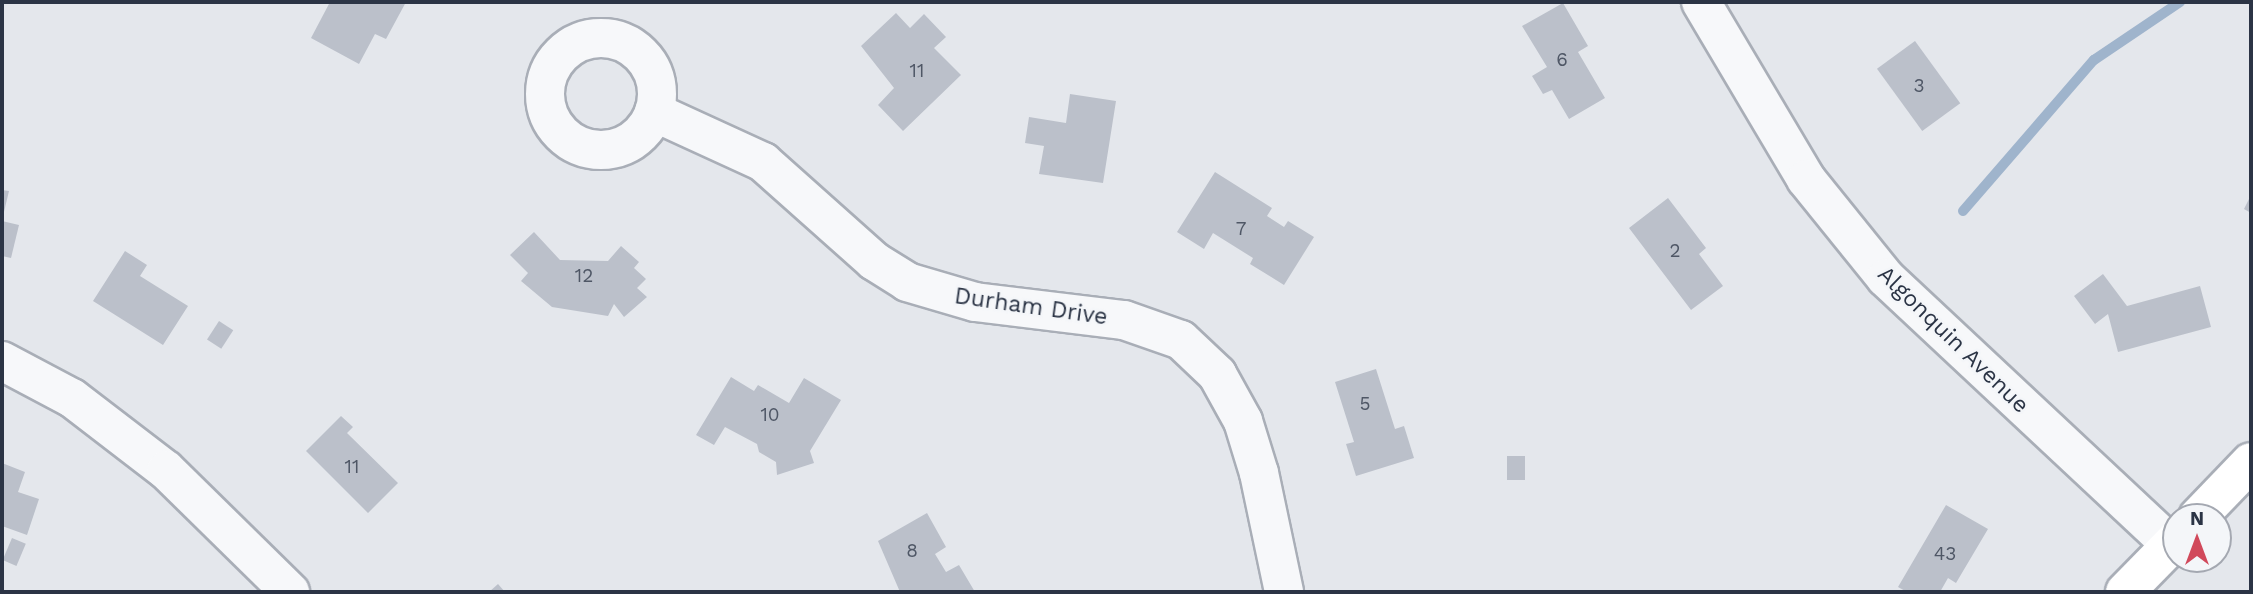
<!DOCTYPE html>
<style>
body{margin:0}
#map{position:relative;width:2253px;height:594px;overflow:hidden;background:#e4e7ec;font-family:"Work Sans",sans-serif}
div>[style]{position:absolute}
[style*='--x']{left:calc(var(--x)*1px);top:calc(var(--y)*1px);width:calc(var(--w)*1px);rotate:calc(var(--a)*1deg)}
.stream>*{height:10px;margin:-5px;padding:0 5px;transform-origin:5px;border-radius:5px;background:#9fb4cc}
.building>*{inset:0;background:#bbc0ca;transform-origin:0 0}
.roads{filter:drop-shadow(2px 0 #a9aeb7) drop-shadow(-2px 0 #a9aeb7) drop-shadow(0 2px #a9aeb7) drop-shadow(0 -2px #a9aeb7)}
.street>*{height:38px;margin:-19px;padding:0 19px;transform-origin:19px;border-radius:19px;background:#f7f8fa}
.street>.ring{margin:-19px;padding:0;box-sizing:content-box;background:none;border:38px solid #f7f8fa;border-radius:50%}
.secondary>*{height:38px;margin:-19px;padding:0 19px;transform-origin:19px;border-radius:19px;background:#fff}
span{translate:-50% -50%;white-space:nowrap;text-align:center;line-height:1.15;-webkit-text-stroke:5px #f4f6f9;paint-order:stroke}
.number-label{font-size:19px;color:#4f5766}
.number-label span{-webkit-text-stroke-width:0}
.street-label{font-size:23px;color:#2b3445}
.frame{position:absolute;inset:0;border:4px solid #2b3445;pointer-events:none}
.north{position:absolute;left:2162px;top:503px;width:70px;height:70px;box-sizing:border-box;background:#f4f6f9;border:2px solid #a4a8b1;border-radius:50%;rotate:0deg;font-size:19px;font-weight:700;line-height:28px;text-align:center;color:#2b3445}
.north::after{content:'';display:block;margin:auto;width:24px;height:32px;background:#d1495b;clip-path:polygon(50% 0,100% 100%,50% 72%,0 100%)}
</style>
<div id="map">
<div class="stream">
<div style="--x:1963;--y:211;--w:200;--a:-49.1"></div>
<div style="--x:2094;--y:60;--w:104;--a:-34"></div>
</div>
<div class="building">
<div style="clip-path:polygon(330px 2px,406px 2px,386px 39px,375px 34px,359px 64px,311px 38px)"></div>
<div style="clip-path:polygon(1563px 3px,1588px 46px,1578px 52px,1605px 98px,1569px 119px,1552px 90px,1543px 94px,1532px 76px,1547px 67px,1522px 26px)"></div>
<div style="clip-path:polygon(896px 13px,910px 28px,924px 14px,946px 37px,934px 48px,961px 75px,903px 131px,878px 105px,894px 88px,861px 46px)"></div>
<div style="left:1915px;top:41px;width:77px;height:47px;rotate:54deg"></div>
<div style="clip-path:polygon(1070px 94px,1116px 101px,1103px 183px,1039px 174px,1044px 146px,1025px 143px,1029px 117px,1066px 123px)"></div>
<div style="clip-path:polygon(1215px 172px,1272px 208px,1267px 216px,1284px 227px,1288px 221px,1314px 237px,1284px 285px,1250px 264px,1253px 258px,1213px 233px,1204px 249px,1177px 232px)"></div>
<div style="clip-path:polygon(2px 190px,9px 191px,3px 216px,2px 216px)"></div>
<div style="clip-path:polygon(2251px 195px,2251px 213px,2244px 209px)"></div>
<div style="clip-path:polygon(1668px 198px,1706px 248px,1699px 254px,1723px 286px,1691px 310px,1629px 228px)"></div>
<div style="clip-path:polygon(2px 221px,19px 225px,11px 258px,2px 256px)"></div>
<div style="clip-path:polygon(534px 232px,560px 260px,608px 261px,621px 246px,639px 262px,634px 268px,646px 279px,637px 288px,647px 297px,624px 317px,614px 304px,608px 316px,552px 307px,521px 281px,528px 273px,510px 255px)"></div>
<div style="clip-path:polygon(125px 251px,147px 265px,140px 276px,188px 306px,163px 345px,93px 301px)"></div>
<div style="clip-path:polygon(2103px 274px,2127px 306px,2200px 286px,2211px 327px,2118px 352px,2108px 314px,2095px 324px,2074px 296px)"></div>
<div style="left:219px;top:321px;width:17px;height:22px;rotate:33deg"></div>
<div style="clip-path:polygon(1376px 369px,1395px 429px,1404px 426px,1414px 458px,1356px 476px,1346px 444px,1354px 442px,1335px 382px)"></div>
<div style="clip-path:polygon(731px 377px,754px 391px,758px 385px,789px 403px,804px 378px,841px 400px,810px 451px,814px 463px,777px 475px,776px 462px,759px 452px,757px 444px,725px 427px,714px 445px,696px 435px)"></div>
<div style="clip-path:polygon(341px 416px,353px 427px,347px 433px,398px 483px,368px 513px,306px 451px)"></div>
<div style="left:1507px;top:456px;width:18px;height:24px"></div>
<div style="clip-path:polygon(2px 463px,25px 472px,18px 492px,39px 499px,27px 535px,2px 526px)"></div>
<div style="clip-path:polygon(1946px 505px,1988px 529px,1956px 583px,1948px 578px,1940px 592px,1907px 592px,1898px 587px)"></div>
<div style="clip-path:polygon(927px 513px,946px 547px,935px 554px,946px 572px,959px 565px,975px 592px,900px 592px,878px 541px)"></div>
<div style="left:12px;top:538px;width:15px;height:24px;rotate:23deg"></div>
<div style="clip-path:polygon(498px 584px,505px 592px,489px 592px)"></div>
</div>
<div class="roads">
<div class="street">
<div style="--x:1701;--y:2;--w:206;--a:59.3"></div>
<div style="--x:1806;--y:179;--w:127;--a:51.1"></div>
<div style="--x:1886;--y:278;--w:391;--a:43.1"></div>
<div class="ring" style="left:545px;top:38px;width:74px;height:74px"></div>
<div style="--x:654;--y:112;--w:120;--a:24.6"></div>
<div style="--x:763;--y:162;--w:149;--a:41.7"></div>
<div style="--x:874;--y:261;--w:39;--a:32"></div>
<div style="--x:907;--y:282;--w:71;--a:16.4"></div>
<div style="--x:975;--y:302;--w:150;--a:6.9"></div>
<div style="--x:1124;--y:320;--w:60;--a:19.3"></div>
<div style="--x:1181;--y:340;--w:50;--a:43.4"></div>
<div style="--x:1217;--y:374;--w:54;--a:61"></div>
<div style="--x:1243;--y:421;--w:54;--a:72.9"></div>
<div style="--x:1259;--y:473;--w:122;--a:78.1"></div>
<div style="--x:2;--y:361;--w:79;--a:27.9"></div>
<div style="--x:72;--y:398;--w:118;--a:37.5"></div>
<div style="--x:166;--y:470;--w:174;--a:44.5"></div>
</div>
<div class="secondary">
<div style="--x:2198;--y:517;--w:76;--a:-46.1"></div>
<div style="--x:2125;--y:592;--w:73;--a:-45.6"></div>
</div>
</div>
<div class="number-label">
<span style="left:1562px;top:60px">6</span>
<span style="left:917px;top:71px">11</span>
<span style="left:1919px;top:86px">3</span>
<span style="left:1241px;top:229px">7</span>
<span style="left:1675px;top:251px">2</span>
<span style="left:584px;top:276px">12</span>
<span style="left:1365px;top:404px">5</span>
<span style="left:770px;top:415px">10</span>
<span style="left:352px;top:467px">11</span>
<span style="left:912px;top:551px">8</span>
<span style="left:1945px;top:554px">43</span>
</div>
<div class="street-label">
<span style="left:1031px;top:307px;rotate:8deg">Durham Drive</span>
<span style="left:1953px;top:340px;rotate:44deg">Algonquin Avenue</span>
</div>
<div class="frame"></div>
<div class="north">N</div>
</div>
